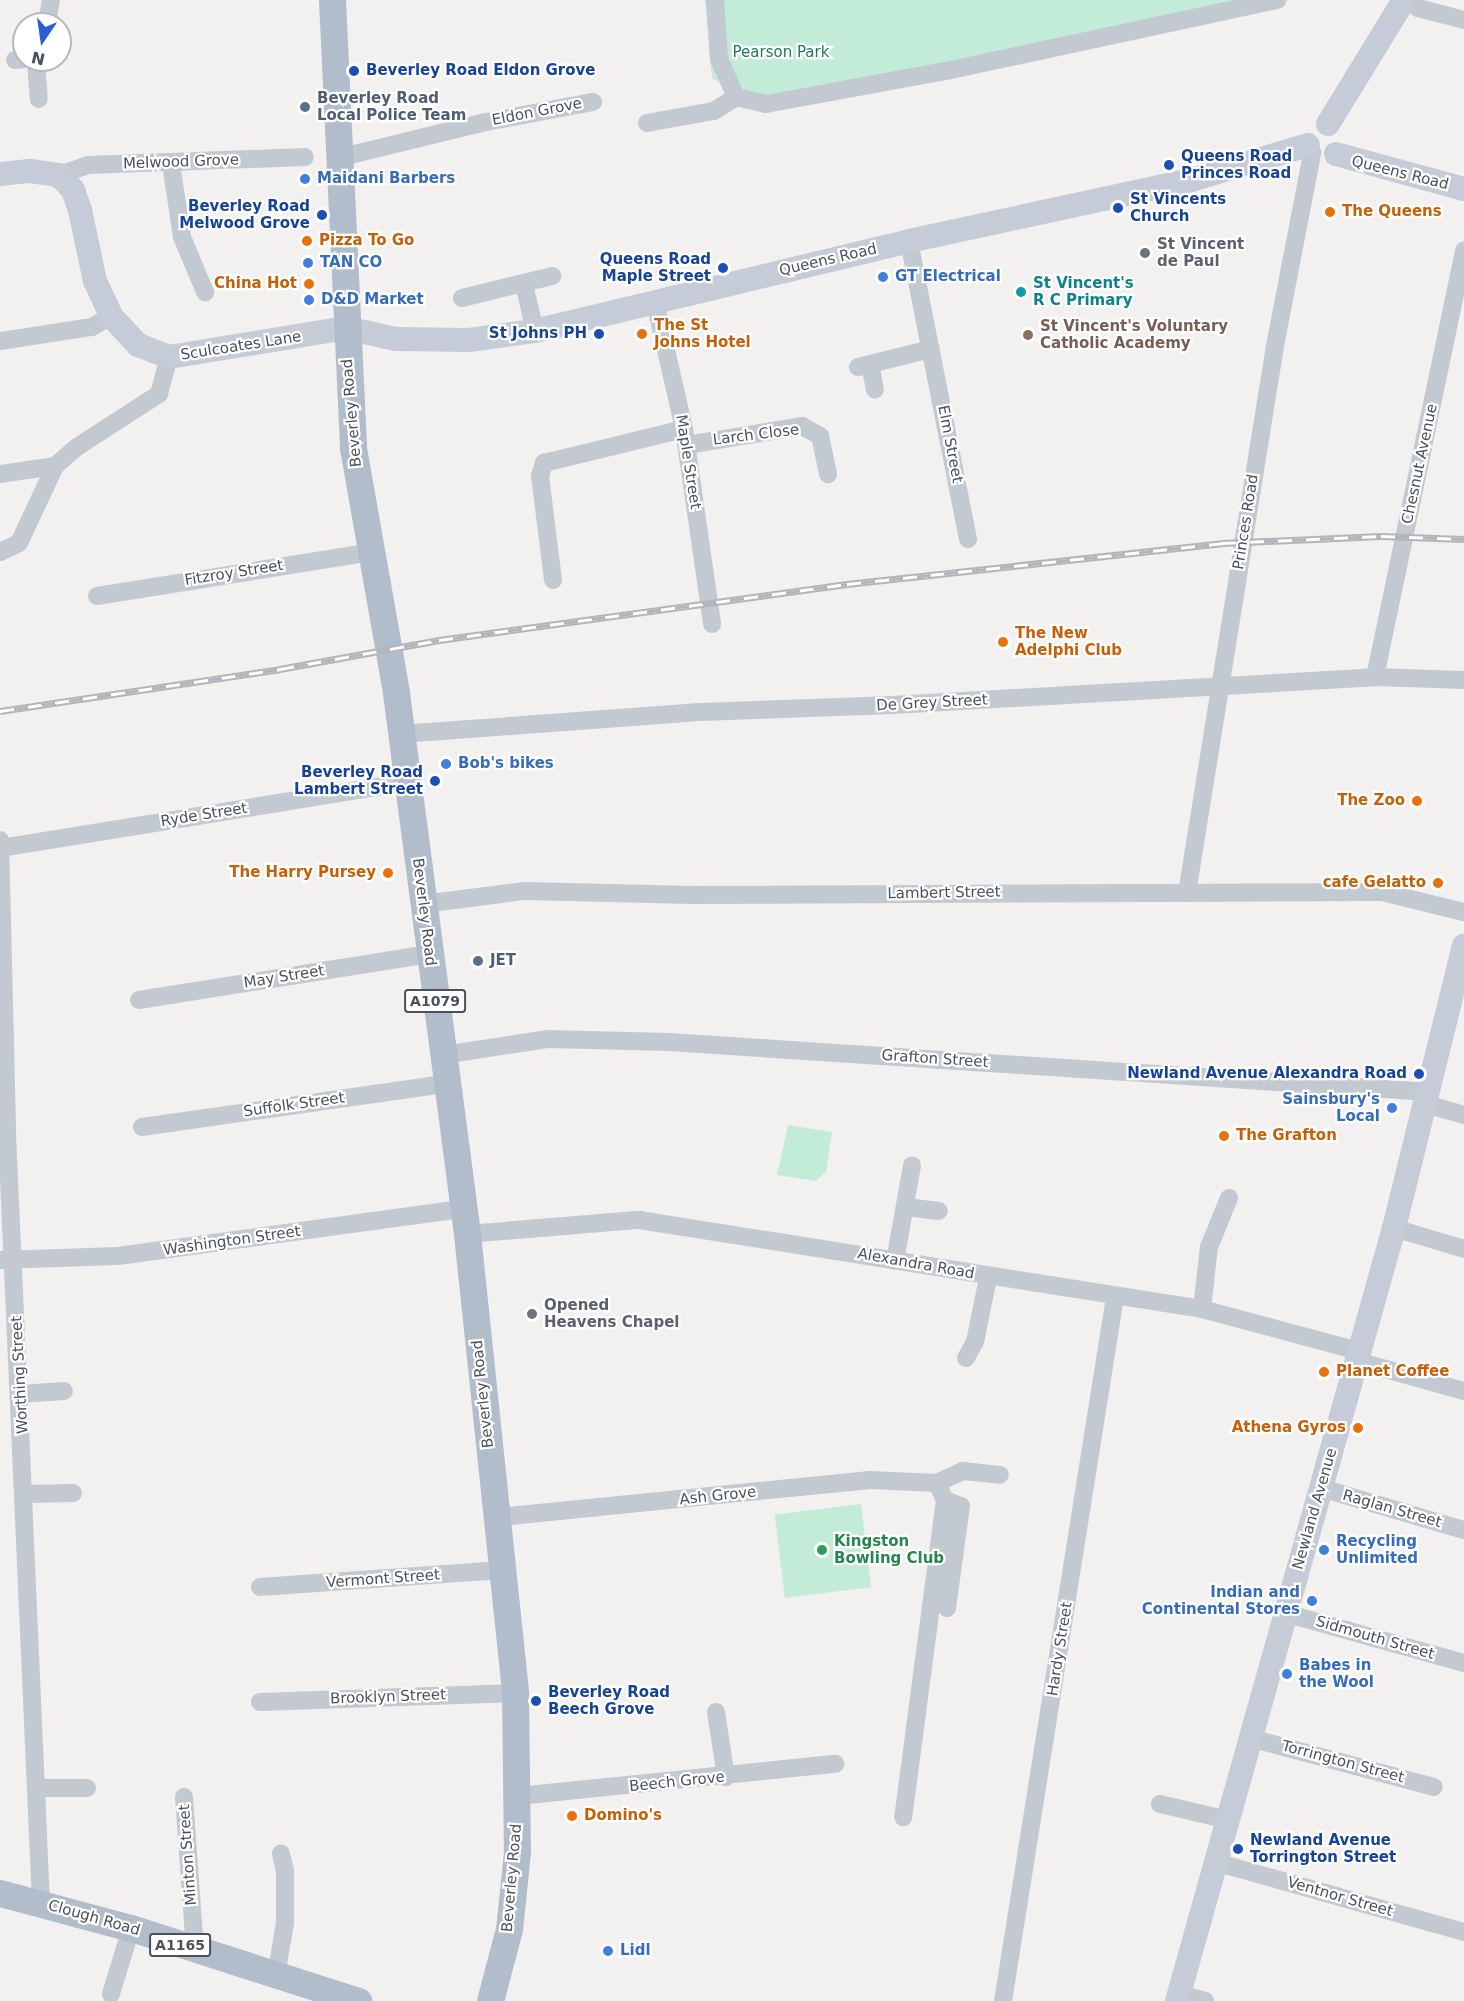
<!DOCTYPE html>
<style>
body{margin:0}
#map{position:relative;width:1464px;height:2001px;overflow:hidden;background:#f2f1f0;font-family:"DejaVu Sans",sans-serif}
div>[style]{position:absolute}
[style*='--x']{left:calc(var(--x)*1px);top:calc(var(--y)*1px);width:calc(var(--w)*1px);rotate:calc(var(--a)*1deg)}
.green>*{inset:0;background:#c3ecd8;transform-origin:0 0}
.street>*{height:18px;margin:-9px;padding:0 9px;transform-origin:9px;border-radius:9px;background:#c2c9d1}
.secondary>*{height:24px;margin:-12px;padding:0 12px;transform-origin:12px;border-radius:12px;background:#c5cbd7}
.primary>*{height:27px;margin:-13.5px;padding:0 13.5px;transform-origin:13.5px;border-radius:13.5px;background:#b2bdcc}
.rail>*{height:7px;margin-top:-3.5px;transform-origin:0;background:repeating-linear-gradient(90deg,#fff 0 14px,#b3b5ba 0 28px);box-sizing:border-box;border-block:2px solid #b3b5ba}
.dots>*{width:16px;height:16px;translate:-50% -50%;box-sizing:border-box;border:3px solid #fff;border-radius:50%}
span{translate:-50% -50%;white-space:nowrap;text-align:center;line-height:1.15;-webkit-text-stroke:4.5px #fff;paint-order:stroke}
.shield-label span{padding:2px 4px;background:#fff;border:2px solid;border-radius:4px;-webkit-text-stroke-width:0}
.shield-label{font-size:14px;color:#4a515c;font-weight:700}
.park-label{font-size:15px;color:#1f7956}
.transit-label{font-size:15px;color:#164399;font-weight:700}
.left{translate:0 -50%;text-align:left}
.right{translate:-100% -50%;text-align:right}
.service-label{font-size:15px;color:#4e5e75;font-weight:700}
.street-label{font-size:15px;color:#4a515c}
.shop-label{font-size:15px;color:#366cbe;font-weight:700}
.food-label{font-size:15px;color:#c56008;font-weight:700}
.worship-label{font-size:15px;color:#5b616d;font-weight:700}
.culture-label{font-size:15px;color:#0d838f;font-weight:700}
.education-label{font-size:15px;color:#785e54;font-weight:700}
.leisure-label{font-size:15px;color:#27864d;font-weight:700}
.north{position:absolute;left:12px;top:12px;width:60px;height:60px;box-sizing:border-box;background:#fff;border:2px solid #b7b9be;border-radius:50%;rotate:193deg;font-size:16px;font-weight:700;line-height:24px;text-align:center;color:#4a515c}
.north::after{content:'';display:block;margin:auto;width:21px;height:27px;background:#295fd4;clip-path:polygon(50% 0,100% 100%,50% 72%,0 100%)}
</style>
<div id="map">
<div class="green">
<div style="clip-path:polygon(705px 0,1289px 0,780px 107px,738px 94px,712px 78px)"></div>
<div style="clip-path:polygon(788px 1125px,832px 1132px,826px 1172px,816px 1181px,777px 1175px)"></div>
<div style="left:861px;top:1504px;width:84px;height:87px;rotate:83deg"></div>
</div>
<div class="street">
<div style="--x:715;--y:0;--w:59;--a:86.1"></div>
<div style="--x:719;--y:59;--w:42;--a:65.9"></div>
<div style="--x:736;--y:97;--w:31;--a:13"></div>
<div style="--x:766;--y:104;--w:183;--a:-10.4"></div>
<div style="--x:946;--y:71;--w:339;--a:-12.1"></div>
<div style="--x:1407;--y:0;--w:14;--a:36"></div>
<div style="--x:1418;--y:8;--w:48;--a:14.6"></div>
<div style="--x:47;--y:24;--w:24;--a:-81"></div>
<div style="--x:15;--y:60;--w:9;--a:-6"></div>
<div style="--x:36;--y:60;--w:39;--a:86"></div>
<div style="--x:647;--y:123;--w:68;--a:-10.2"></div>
<div style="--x:714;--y:111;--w:26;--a:-32"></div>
<div style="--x:342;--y:157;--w:148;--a:-13.7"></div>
<div style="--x:486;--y:122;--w:109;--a:-10.6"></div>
<div style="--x:171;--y:164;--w:74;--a:81.4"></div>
<div style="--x:182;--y:237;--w:60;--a:67.3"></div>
<div style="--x:59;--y:175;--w:31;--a:-19"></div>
<div style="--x:88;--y:165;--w:217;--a:-2.1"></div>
<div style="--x:909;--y:241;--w:304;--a:78.8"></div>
<div style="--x:524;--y:284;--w:48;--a:76.8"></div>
<div style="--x:462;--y:298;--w:93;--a:-13.7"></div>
<div style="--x:655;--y:302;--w:130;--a:77.1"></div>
<div style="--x:684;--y:429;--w:197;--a:81.8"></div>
<div style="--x:0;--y:341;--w:93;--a:-8.7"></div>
<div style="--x:92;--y:327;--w:22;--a:-30"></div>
<div style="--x:870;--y:364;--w:26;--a:79"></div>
<div style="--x:858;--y:367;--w:75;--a:-13.9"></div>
<div style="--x:687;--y:445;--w:117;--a:-9.4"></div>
<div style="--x:802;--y:426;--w:21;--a:29"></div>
<div style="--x:820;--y:436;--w:39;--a:78"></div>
<div style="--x:0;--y:474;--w:56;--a:-8.3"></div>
<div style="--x:0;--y:552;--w:21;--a:-25"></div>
<div style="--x:19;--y:543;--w:85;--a:-64.9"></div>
<div style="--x:55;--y:466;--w:29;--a:-41"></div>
<div style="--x:77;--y:447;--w:98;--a:-32.9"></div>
<div style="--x:159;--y:394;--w:38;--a:-75"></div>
<div style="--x:553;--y:580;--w:105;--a:-97.1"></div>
<div style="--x:540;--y:476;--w:14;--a:-73"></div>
<div style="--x:544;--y:463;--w:144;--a:-13.7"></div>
<div style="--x:97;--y:596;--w:278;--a:-9.1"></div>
<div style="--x:1375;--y:677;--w:436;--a:-78.2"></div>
<div style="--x:401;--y:734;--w:300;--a:-4.2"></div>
<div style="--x:700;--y:712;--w:193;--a:-2.1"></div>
<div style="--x:893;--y:705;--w:483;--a:-3.3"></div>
<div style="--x:1375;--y:677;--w:89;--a:1.9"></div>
<div style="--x:0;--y:840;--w:294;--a:88.6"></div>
<div style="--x:7;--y:1134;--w:770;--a:87.47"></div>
<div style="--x:0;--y:848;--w:412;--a:-9.2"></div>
<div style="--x:1187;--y:893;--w:554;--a:-80.86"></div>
<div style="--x:1275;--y:346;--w:197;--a:-79.1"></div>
<div style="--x:423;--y:904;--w:103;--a:-7.3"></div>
<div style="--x:525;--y:891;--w:168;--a:1.4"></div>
<div style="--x:693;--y:895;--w:689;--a:-0.25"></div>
<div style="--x:1382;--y:892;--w:84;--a:13.7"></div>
<div style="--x:139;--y:1000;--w:294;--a:-9"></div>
<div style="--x:443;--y:1055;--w:105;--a:-8.7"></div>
<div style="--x:547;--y:1039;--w:122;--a:1.4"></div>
<div style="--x:669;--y:1042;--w:762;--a:3.76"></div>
<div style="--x:1426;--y:1104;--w:40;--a:16"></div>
<div style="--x:142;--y:1127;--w:307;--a:-8.1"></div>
<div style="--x:906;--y:1207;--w:33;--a:7"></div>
<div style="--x:1394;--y:1228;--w:73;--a:16.7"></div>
<div style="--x:467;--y:1234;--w:173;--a:-4.7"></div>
<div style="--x:639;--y:1220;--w:570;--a:8.98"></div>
<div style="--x:1202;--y:1309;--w:163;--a:15"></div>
<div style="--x:0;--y:1260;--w:118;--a:-1.9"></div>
<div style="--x:118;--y:1256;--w:348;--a:-7.8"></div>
<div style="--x:895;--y:1261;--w:97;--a:-79.9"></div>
<div style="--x:1202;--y:1309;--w:62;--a:-83.6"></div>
<div style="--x:1209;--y:1247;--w:53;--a:-67.8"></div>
<div style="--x:966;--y:1358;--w:18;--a:-61"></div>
<div style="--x:975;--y:1342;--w:65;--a:-78.5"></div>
<div style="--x:1357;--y:1361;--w:111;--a:15.7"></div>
<div style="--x:20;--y:1394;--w:44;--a:-3.9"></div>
<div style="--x:937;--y:1483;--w:29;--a:-25"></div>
<div style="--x:963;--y:1471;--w:37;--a:6"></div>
<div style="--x:1321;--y:1488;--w:149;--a:16.4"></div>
<div style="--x:25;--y:1494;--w:48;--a:-1.2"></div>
<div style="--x:945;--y:1500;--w:17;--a:21"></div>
<div style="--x:961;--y:1506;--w:103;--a:97.8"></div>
<div style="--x:499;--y:1517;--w:373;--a:-5.7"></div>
<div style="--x:870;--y:1480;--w:67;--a:2.6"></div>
<div style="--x:937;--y:1483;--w:19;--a:65"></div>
<div style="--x:945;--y:1500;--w:320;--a:97.5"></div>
<div style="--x:260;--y:1587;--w:246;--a:-4"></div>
<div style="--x:1285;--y:1613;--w:186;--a:15.6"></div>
<div style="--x:260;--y:1702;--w:255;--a:-2"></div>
<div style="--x:716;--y:1712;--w:66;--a:81.3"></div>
<div style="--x:1250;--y:1738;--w:190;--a:14.9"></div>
<div style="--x:37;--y:1788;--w:50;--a:0"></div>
<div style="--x:518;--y:1796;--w:319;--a:-5.8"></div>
<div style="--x:184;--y:1797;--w:153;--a:85.9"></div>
<div style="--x:1160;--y:1804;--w:70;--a:13.2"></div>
<div style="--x:1215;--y:1862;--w:259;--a:15.7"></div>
<div style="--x:276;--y:1976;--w:54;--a:-80.4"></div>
<div style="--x:285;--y:1923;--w:52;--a:-90"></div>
<div style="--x:285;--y:1871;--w:18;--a:-103"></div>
<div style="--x:111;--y:1994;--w:69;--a:-73.1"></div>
<div style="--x:1179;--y:1994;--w:27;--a:15"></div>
<div style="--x:1003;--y:2001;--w:713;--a:-80.96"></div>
</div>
<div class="secondary">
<div style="--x:1328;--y:124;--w:145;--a:-58.5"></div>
<div style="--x:1336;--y:154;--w:133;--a:15.3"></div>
<div style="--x:0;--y:174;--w:30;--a:-6"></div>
<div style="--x:30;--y:171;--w:29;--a:8"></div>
<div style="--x:59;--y:175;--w:21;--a:47"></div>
<div style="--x:73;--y:190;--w:21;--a:71"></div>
<div style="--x:80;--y:210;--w:73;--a:78.1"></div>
<div style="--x:95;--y:281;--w:38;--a:65"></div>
<div style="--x:111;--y:316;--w:40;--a:47"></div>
<div style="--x:138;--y:345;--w:33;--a:21"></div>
<div style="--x:169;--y:357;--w:179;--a:-9.3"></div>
<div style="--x:346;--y:328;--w:51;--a:12.4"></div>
<div style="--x:396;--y:339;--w:73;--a:0.8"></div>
<div style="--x:469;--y:340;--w:67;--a:-7.8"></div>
<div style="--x:535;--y:331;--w:385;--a:-13.5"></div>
<div style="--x:909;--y:241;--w:289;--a:-12.2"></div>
<div style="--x:1191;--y:180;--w:122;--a:-16.7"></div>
<div style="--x:1177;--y:2001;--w:803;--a:-74.32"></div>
<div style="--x:1394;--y:1228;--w:291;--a:-76.1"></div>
</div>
<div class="primary">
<div style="--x:332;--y:0;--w:448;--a:87.3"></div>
<div style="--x:353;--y:448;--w:249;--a:80"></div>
<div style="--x:396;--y:693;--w:546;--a:82.52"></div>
<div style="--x:467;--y:1234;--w:462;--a:84"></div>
<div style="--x:515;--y:1693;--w:159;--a:89.3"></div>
<div style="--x:517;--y:1852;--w:77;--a:95.9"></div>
<div style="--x:509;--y:1929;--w:74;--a:104.8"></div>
<div style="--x:0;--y:1893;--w:136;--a:15"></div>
<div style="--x:131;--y:1928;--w:239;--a:17.8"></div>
</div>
<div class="rail">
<div style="--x:0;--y:711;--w:283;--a:-8.5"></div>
<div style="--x:280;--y:669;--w:162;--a:-10.3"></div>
<div style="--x:439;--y:640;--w:412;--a:-7.8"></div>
<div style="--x:847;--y:584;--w:377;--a:-6.2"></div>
<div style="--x:1222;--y:543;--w:159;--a:-2.5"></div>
<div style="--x:1381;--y:536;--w:83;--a:2.1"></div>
</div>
<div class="dots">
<div style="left:354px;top:71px;background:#1a4fb4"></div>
<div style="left:305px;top:107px;background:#5c6f8a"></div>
<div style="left:1169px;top:165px;background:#1a4fb4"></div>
<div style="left:305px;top:179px;background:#3f7fe0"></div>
<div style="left:1118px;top:208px;background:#1a4fb4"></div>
<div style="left:1330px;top:212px;background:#e8710a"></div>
<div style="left:322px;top:215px;background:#1a4fb4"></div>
<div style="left:307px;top:241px;background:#e8710a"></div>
<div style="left:1145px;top:253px;background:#6b7280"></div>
<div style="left:308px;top:263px;background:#3f7fe0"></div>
<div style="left:723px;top:268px;background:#1a4fb4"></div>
<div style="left:883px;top:277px;background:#3f7fe0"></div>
<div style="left:309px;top:284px;background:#e8710a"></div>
<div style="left:1021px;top:292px;background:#0f9aa8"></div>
<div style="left:309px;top:300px;background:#3f7fe0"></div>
<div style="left:599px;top:334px;background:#1a4fb4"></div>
<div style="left:642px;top:334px;background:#e8710a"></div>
<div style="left:1028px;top:335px;background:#8d6e63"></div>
<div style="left:1003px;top:642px;background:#e8710a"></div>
<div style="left:446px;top:764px;background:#3f7fe0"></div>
<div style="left:435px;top:781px;background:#1a4fb4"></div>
<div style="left:1417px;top:801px;background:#e8710a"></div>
<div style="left:388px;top:873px;background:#e8710a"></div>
<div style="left:1438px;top:883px;background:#e8710a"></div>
<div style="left:478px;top:961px;background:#5c6f8a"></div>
<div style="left:1419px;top:1074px;background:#1a4fb4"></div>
<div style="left:1392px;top:1108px;background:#3f7fe0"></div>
<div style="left:1224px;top:1136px;background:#e8710a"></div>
<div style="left:532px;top:1314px;background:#6b7280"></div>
<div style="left:1324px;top:1372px;background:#e8710a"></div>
<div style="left:1358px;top:1428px;background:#e8710a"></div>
<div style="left:822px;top:1550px;background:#2e9e5b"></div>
<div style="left:1324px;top:1550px;background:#3f7fe0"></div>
<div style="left:1312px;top:1601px;background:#3f7fe0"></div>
<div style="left:1287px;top:1674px;background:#3f7fe0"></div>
<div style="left:536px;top:1701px;background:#1a4fb4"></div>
<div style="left:572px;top:1816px;background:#e8710a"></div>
<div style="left:1238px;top:1849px;background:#1a4fb4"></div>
<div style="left:608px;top:1951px;background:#3f7fe0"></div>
</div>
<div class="shield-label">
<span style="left:435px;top:1001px">A1079</span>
<span style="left:180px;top:1945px">A1165</span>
</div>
<div class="park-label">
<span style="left:781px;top:53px">Pearson Park</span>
</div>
<div class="transit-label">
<span class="left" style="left:366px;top:71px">Beverley Road Eldon Grove</span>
<span class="left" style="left:1181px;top:165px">Queens Road<br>Princes Road</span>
<span class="left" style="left:1130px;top:208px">St Vincents<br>Church</span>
<span class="right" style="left:310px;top:215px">Beverley Road<br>Melwood Grove</span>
<span class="right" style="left:711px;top:268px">Queens Road<br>Maple Street</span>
<span class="right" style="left:587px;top:334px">St Johns PH</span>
<span class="right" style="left:423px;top:781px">Beverley Road<br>Lambert Street</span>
<span class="right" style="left:1407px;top:1074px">Newland Avenue Alexandra Road</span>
<span class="left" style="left:548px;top:1701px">Beverley Road<br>Beech Grove</span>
<span class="left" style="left:1250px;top:1849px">Newland Avenue<br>Torrington Street</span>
</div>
<div class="service-label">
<span class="left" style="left:317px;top:107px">Beverley Road<br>Local Police Team</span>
<span class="left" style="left:490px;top:961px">JET</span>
</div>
<div class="street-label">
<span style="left:537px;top:112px;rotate:-11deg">Eldon Grove</span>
<span style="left:181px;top:162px;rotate:-2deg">Melwood Grove</span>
<span style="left:1400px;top:173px;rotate:14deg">Queens Road</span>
<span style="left:828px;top:260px;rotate:-13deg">Queens Road</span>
<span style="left:241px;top:346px;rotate:-9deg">Sculcoates Lane</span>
<span style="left:352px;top:413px;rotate:-95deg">Beverley Road</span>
<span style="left:756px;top:435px;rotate:-7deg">Larch Close</span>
<span style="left:950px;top:444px;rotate:79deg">Elm Street</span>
<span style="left:688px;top:462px;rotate:81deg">Maple Street</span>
<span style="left:1420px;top:464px;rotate:-78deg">Chesnut Avenue</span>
<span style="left:1246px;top:522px;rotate:-81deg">Princes Road</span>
<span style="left:234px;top:573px;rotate:-9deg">Fitzroy Street</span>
<span style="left:932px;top:703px;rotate:-3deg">De Grey Street</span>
<span style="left:204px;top:815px;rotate:-9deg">Ryde Street</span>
<span style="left:944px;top:893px;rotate:-1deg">Lambert Street</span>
<span style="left:424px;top:912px;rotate:83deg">Beverley Road</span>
<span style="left:284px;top:977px;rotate:-9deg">May Street</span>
<span style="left:935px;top:1059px;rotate:4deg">Grafton Street</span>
<span style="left:294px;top:1105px;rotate:-8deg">Suffolk Street</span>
<span style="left:232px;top:1241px;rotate:-8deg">Washington Street</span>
<span style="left:916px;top:1264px;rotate:10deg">Alexandra Road</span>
<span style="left:20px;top:1375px;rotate:-93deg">Worthing Street</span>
<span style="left:483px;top:1394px;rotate:-96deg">Beverley Road</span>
<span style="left:718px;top:1496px;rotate:-6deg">Ash Grove</span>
<span style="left:1315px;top:1509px;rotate:-74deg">Newland Avenue</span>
<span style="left:1392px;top:1509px;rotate:16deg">Raglan Street</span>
<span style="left:383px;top:1579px;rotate:-4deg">Vermont Street</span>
<span style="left:1375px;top:1638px;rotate:16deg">Sidmouth Street</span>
<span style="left:1060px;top:1649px;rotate:-81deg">Hardy Street</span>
<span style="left:388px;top:1697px;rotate:-2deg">Brooklyn Street</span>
<span style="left:1343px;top:1762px;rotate:15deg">Torrington Street</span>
<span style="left:677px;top:1782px;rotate:-6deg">Beech Grove</span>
<span style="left:188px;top:1855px;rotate:-94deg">Minton Street</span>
<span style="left:512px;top:1878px;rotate:-85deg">Beverley Road</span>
<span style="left:1340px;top:1897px;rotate:16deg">Ventnor Street</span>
<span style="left:94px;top:1918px;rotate:16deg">Clough Road</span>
</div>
<div class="shop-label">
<span class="left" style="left:317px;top:179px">Maidani Barbers</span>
<span class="left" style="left:320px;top:263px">TAN CO</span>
<span class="left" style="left:895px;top:277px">GT Electrical</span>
<span class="left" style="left:321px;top:300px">D&amp;D Market</span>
<span class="left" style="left:458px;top:764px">Bob's bikes</span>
<span class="right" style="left:1380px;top:1108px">Sainsbury's<br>Local</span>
<span class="left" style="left:1336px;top:1550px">Recycling<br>Unlimited</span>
<span class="right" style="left:1300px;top:1601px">Indian and<br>Continental Stores</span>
<span class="left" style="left:1299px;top:1674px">Babes in<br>the Wool</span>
<span class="left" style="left:620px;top:1951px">Lidl</span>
</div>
<div class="food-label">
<span class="left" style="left:1342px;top:212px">The Queens</span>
<span class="left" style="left:319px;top:241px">Pizza To Go</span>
<span class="right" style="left:297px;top:284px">China Hot</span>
<span class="left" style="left:654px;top:334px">The St<br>Johns Hotel</span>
<span class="left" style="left:1015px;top:642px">The New<br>Adelphi Club</span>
<span class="right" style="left:1405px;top:801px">The Zoo</span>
<span class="right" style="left:376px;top:873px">The Harry Pursey</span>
<span class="right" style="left:1426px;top:883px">cafe Gelatto</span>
<span class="left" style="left:1236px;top:1136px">The Grafton</span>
<span class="left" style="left:1336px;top:1372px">Planet Coffee</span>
<span class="right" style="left:1346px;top:1428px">Athena Gyros</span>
<span class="left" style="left:584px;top:1816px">Domino's</span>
</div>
<div class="worship-label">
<span class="left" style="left:1157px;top:253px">St Vincent<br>de Paul</span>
<span class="left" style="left:544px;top:1314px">Opened<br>Heavens Chapel</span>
</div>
<div class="culture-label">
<span class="left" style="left:1033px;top:292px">St Vincent's<br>R C Primary</span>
</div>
<div class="education-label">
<span class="left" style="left:1040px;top:335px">St Vincent's Voluntary<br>Catholic Academy</span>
</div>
<div class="leisure-label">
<span class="left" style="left:834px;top:1550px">Kingston<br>Bowling Club</span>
</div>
<div class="north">N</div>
</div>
